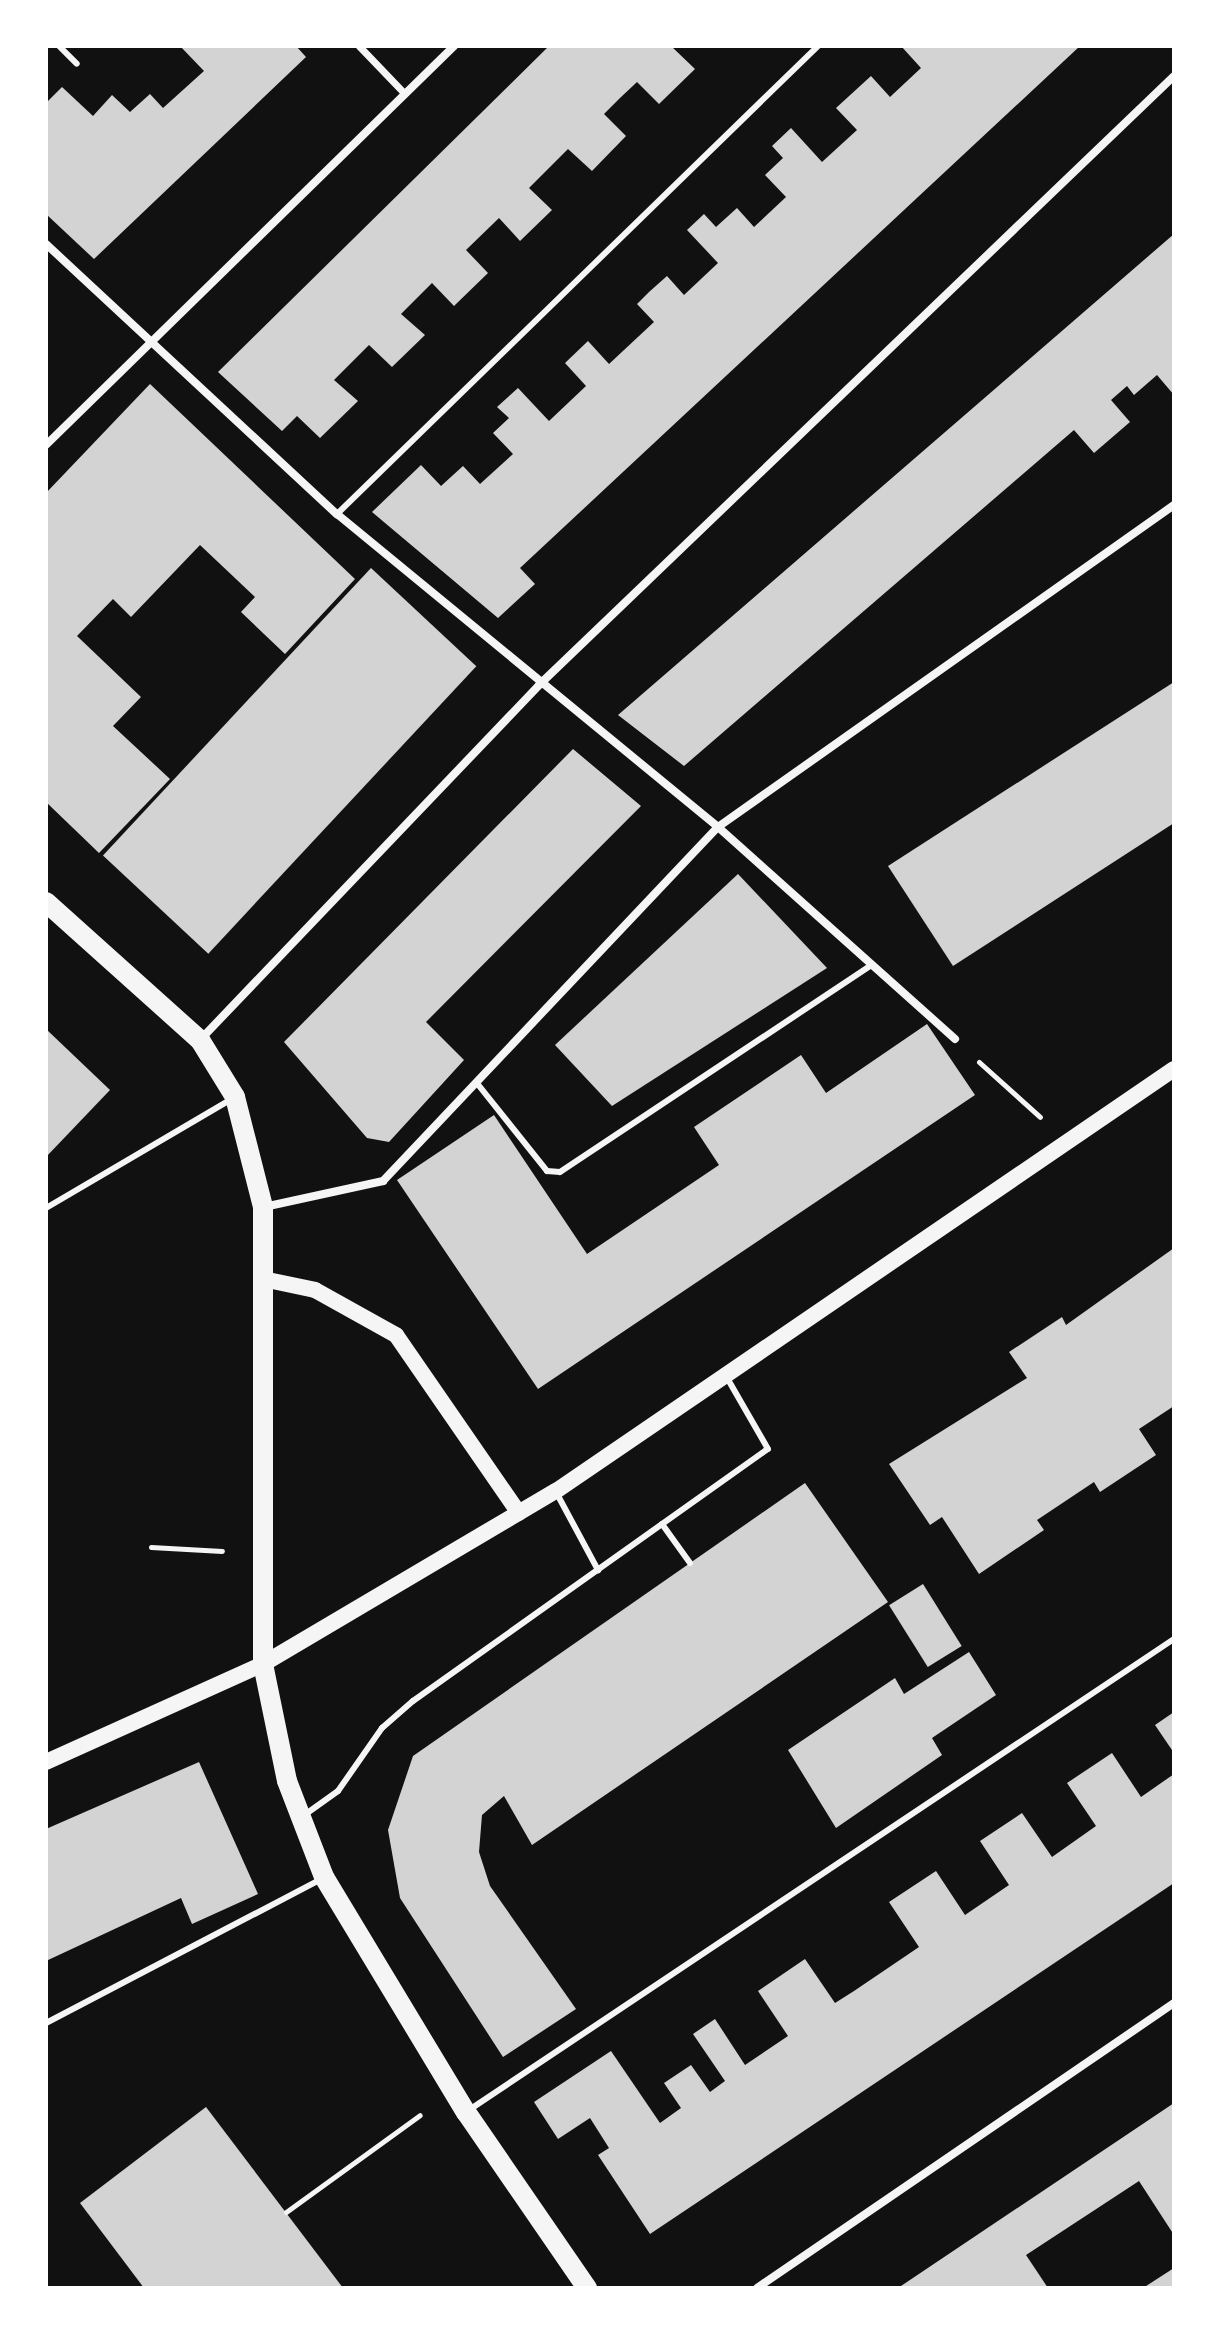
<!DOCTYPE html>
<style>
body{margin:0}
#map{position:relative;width:1220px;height:2334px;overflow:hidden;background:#111;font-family:Helvetica,sans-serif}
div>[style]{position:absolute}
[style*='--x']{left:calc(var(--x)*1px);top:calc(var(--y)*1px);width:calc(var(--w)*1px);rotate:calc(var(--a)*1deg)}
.building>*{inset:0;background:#d3d3d3;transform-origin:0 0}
.path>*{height:5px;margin:-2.5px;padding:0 2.5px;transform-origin:2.5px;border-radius:2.5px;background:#f5f5f5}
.service>*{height:6px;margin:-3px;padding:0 3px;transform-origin:3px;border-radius:3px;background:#f5f5f5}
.pedestrian>*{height:7px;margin:-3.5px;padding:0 3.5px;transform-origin:3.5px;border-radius:3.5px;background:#f5f5f5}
.minor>*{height:8px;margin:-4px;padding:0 4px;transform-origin:4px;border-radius:4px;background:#f5f5f5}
.secondary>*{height:16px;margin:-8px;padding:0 8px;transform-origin:8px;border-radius:8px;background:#f5f5f5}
.primary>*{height:20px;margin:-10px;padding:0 10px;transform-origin:10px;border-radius:10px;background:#f5f5f5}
span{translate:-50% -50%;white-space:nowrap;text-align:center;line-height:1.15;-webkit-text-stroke:6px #fff;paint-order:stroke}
.frame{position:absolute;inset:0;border:48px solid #fff;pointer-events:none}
</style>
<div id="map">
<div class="building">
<div style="clip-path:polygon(180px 46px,296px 46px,306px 57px,94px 259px,46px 214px,46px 103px,62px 87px,93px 116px,112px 95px,130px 112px,150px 94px,163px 108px,204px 71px)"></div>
<div style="clip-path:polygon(549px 46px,671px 46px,695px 69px,659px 104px,637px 82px,620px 98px,604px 114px,626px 136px,592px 171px,568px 149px,529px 188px,552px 210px,520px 241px,499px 218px,466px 250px,488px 273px,454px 306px,432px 283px,401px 314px,425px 335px,392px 367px,369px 345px,334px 380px,358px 401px,320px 438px,297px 416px,282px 431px,218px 372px)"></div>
<div style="clip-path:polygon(901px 46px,1080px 46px,520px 568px,535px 584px,498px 618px,372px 512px,421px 465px,441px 486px,463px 466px,480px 484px,513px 454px,493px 433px,509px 418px,497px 407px,518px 388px,549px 421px,586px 386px,565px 363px,588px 341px,609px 364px,654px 322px,637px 304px,649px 292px,667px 276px,684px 295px,718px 263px,687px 230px,704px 214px,716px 227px,737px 208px,754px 227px,786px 197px,765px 175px,783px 158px,772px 146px,791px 128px,822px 162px,857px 130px,836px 108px,871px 76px,890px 97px,921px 68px)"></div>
<div style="clip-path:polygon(1174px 234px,1174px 395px,1157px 375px,1134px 395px,1127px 386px,1111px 400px,1130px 422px,1094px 453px,1074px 430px,684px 766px,618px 715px)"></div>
<div style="clip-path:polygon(150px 384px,355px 579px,285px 654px,241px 612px,255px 597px,200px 545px,131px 617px,113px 599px,77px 636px,141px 697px,113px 726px,170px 779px,99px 853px,46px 802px,46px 493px)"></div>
<div style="left:371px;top:568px;width:144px;height:393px;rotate:43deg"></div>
<div style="clip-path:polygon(1174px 682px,1174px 823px,953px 966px,888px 866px)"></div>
<div style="clip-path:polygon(573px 749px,641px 806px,426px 1022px,464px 1060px,389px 1142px,367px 1138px,284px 1042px)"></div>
<div style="clip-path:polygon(738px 874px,827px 968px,612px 1106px,555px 1045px)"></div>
<div style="clip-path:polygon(927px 1024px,975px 1095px,538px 1389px,397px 1180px,494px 1115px,587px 1254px,719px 1165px,694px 1127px,801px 1055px,826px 1093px)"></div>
<div style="clip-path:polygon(46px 1029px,110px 1090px,46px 1157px)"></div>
<div style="clip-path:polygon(1174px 1248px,1174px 1406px,1139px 1429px,1156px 1455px,1100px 1492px,1094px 1482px,1037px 1520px,1044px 1530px,979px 1574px,942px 1517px,930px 1525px,889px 1464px,1027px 1378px,1009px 1352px,1062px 1317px,1066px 1325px)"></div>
<div style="clip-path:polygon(805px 1483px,888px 1602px,532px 1845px,504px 1796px,482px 1815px,479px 1852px,490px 1886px,576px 2009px,503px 2057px,400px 1898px,388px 1830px,413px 1756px)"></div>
<div style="left:923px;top:1584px;width:73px;height:40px;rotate:58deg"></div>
<div style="clip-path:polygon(969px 1652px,996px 1695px,932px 1738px,942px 1755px,836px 1828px,788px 1750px,895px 1678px,904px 1694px)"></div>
<div style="clip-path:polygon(1174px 1712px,1174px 1753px,1155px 1725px)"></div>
<div style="clip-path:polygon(1112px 1753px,1141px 1797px,1174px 1774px,1174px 1883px,650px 2234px,598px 2155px,609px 2148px,590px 2118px,558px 2139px,534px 2102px,611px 2051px,660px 2123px,681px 2108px,664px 2083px,691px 2065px,710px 2092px,725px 2081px,693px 2034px,715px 2019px,745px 2065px,788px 2036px,758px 1991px,805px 1959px,835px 2003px,854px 1991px,919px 1947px,889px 1902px,936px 1871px,965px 1915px,1009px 1885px,980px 1841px,1022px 1813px,1052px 1857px,1096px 1826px,1067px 1783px)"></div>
<div style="clip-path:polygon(199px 1762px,258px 1894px,192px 1924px,181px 1898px,46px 1961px,46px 1829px)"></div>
<div style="clip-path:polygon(1174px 2103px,1174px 2235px,1139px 2181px,1026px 2255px,1048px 2288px,898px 2288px)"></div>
<div style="clip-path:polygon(206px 2107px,343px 2288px,144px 2288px,80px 2203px)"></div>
<div style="clip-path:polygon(1174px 2268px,1174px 2288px,1143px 2288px)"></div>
</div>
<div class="path">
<div style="--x:979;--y:1062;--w:82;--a:42"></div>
<div style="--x:151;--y:1547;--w:71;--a:3.2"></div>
<div style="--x:286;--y:2212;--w:165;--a:-35.9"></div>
</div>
<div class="service">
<div style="--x:59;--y:46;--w:25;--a:45"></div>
<div style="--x:337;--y:514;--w:671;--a:-44.22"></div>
<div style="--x:476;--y:1082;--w:114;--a:51.4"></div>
<div style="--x:547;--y:1171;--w:13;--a:4"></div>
<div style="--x:560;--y:1172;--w:374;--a:-33.6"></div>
<div style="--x:46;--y:1208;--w:216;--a:-30.4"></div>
<div style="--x:556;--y:1492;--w:89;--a:61.7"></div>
<div style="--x:662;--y:1524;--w:48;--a:54.3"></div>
<div style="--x:303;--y:1816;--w:43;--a:-35.5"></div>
<div style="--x:338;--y:1791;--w:77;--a:-55.1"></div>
<div style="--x:382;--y:1728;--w:41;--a:-41.1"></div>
<div style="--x:413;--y:1701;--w:435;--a:-35.4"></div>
<div style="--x:768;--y:1449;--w:84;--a:-119.9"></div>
<div style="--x:46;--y:2023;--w:310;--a:-27.6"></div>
<div style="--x:469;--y:2110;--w:848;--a:-33.75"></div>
</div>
<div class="pedestrian">
<div style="--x:359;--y:46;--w:66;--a:46.2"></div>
</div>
<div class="minor">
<div style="--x:46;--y:244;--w:397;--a:42.9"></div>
<div style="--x:337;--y:514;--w:493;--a:39.4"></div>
<div style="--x:718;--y:827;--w:318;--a:41.8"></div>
<div style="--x:46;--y:445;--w:571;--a:-44.36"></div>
<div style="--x:200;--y:1040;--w:491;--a:-46.3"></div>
<div style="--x:539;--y:685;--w:880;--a:-43.8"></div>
<div style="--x:264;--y:1207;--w:122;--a:-12.3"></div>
<div style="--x:383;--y:1181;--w:487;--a:-46.6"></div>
<div style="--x:718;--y:827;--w:558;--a:-35.23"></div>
<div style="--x:757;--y:2288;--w:505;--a:-34.35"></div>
</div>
<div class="secondary">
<div style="--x:263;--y:1279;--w:53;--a:11.9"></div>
<div style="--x:315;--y:1290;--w:93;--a:29.1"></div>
<div style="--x:396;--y:1335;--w:216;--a:55.4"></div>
<div style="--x:46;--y:1762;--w:238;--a:-24.3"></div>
<div style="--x:263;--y:1664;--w:340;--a:-30.6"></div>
<div style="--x:556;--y:1491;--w:748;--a:-34.33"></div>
</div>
<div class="primary">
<div style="--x:46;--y:902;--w:207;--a:41.9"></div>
<div style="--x:200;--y:1040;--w:67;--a:58.4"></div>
<div style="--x:235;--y:1097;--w:114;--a:75.7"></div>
<div style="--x:263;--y:1207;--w:457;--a:90"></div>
<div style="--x:263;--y:1664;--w:119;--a:78.4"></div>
<div style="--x:287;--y:1781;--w:103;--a:68.9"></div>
<div style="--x:324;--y:1877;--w:275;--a:58.9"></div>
<div style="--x:466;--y:2112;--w:214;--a:55.5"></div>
</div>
<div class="frame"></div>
</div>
